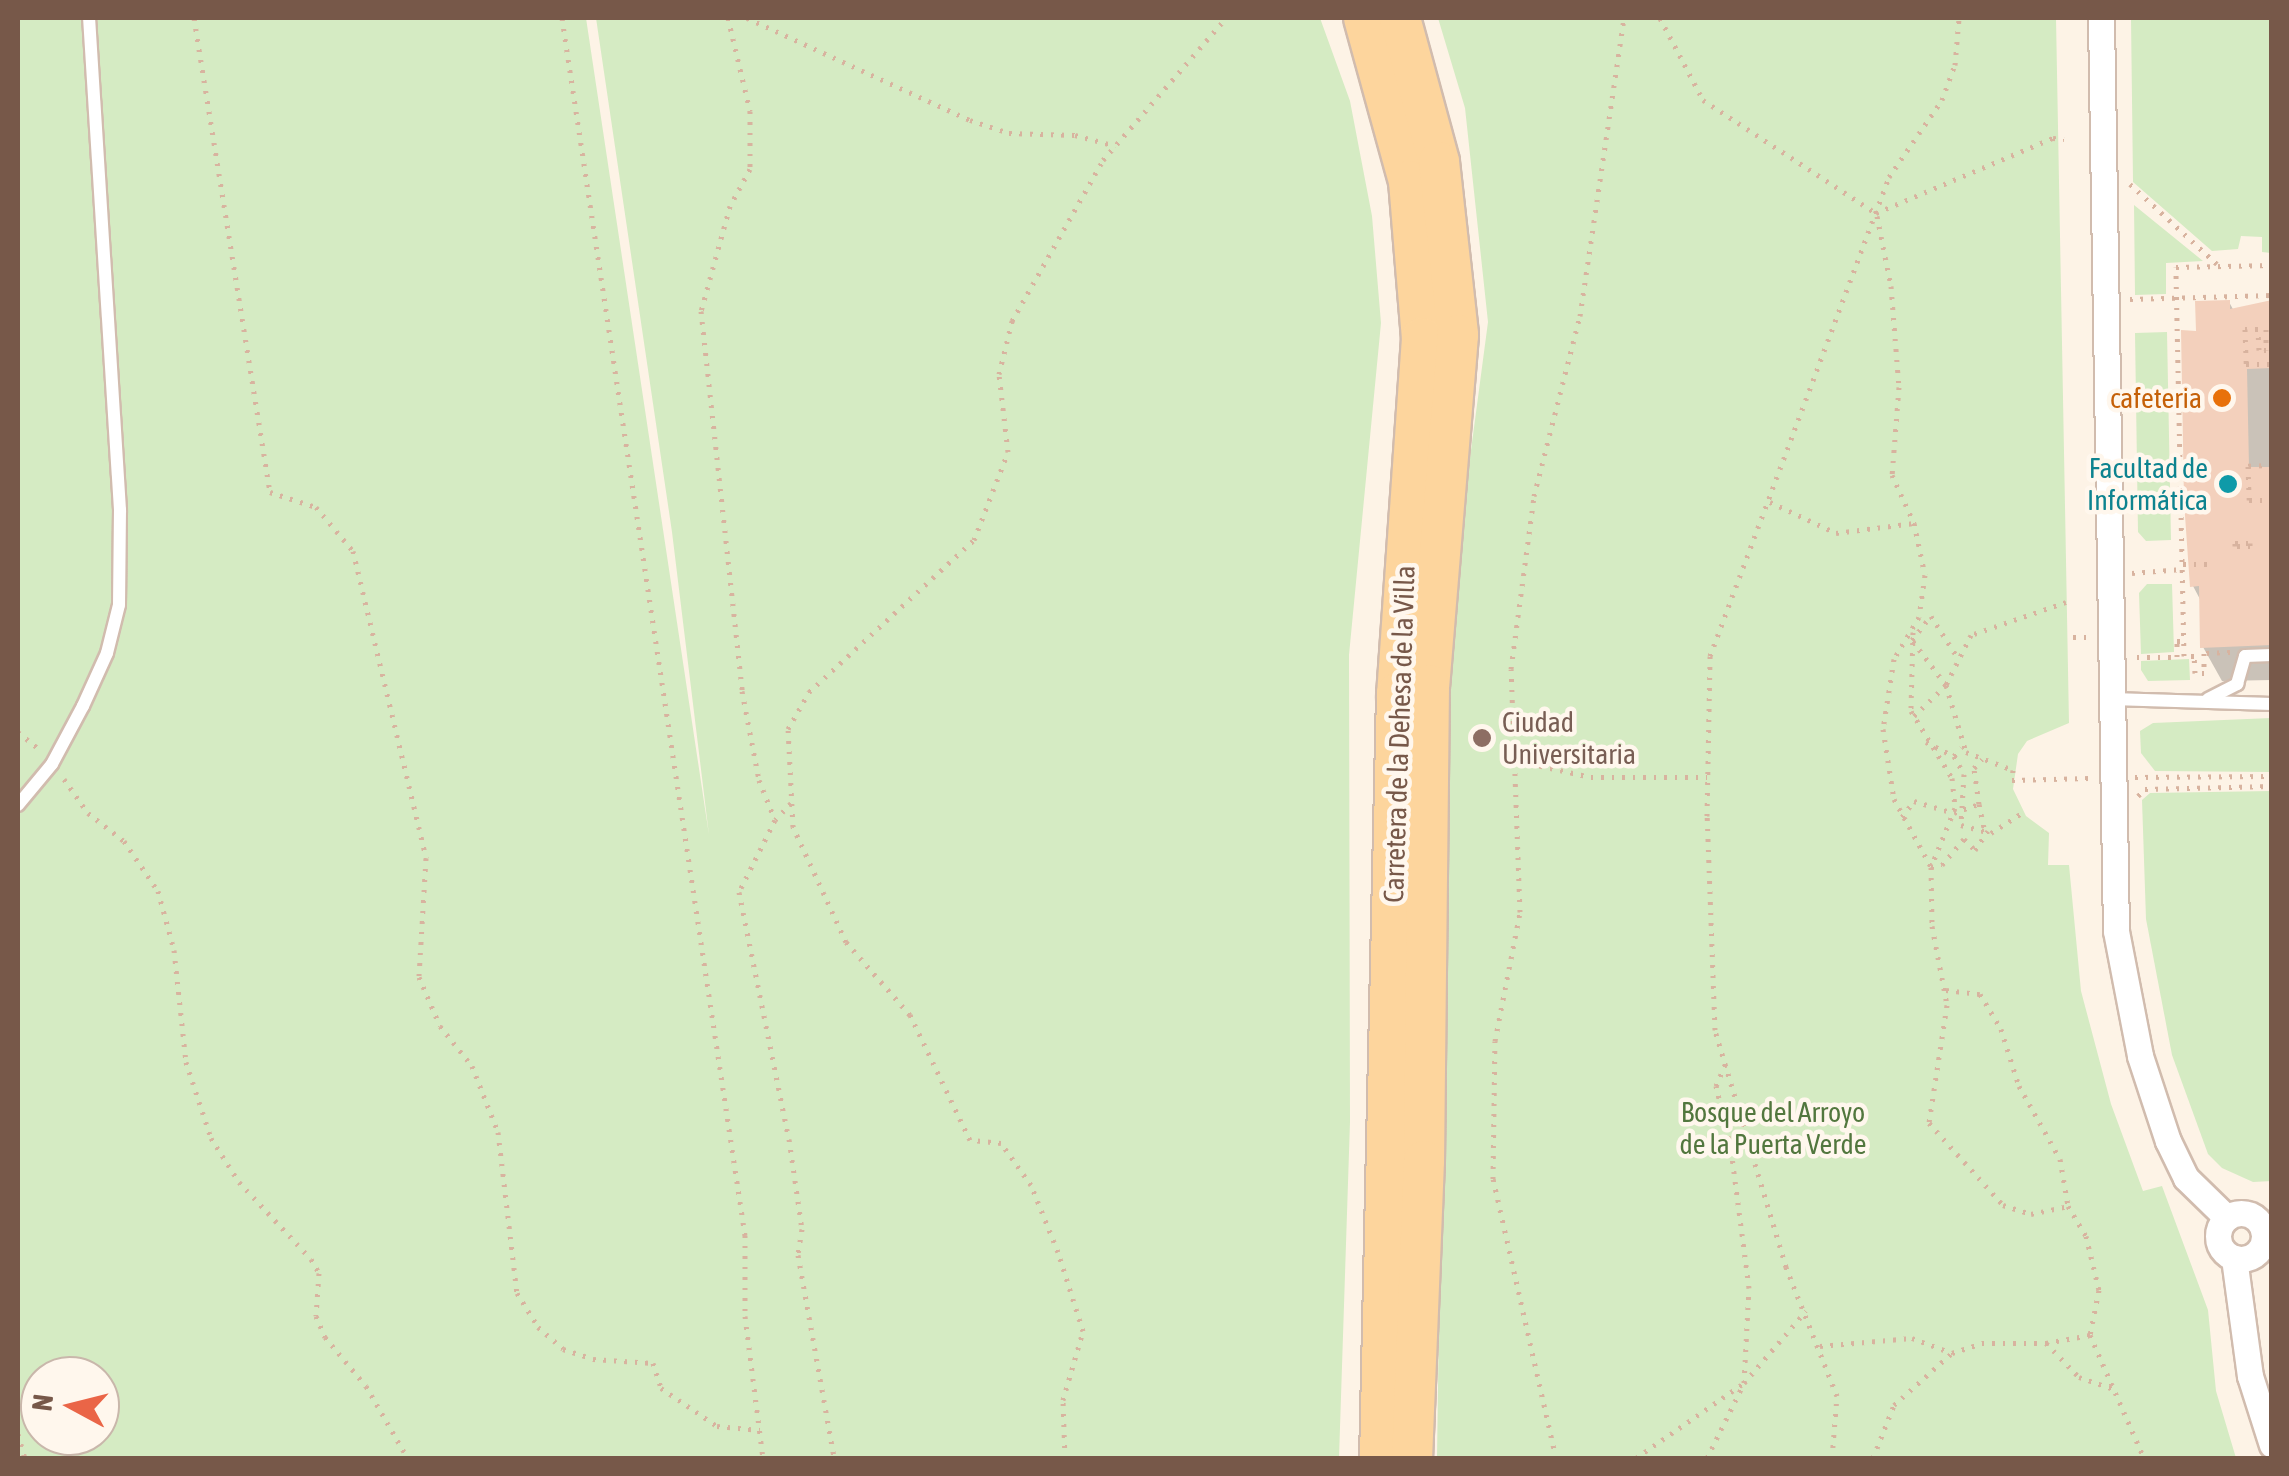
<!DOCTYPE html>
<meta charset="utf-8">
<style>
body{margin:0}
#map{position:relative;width:2289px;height:1476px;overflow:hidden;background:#fdf3e6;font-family:"Asap Condensed",sans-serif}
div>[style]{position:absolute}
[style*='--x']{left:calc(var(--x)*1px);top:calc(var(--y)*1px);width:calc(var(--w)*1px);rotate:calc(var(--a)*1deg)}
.green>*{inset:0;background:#d5ebc3}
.shadow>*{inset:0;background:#0003}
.building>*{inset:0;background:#f3d0bc}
.path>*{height:5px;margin-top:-2.5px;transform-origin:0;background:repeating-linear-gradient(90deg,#d8b39f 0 2.5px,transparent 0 10.5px)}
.roads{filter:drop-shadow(2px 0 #d1bcae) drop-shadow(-2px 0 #d1bcae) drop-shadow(0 2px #d1bcae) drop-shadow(0 -2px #d1bcae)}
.service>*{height:12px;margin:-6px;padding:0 6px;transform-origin:6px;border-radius:6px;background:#fff}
.minor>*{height:25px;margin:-12.5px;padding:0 12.5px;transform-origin:12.5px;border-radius:12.5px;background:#fff}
.minor>.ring{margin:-12.5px;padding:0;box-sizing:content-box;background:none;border:25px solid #fff;border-radius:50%}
.primary>*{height:40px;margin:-20px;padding:0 20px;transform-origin:20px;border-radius:20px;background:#fdd59d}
.dots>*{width:28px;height:28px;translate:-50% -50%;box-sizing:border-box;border:5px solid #fff7ed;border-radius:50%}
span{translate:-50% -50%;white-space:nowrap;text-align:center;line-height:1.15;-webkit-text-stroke:9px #fff7ed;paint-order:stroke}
.food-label{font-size:28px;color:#c56008}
.right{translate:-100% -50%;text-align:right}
.culture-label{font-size:28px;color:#0d838f}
.education-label{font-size:28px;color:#785e54}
.left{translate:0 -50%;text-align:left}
.street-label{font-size:28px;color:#775849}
.park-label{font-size:28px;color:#52773e}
.frame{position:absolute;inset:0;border:20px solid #775849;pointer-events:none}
.north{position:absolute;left:20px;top:1356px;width:100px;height:100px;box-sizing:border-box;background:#fff7ed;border:2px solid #c9b7ab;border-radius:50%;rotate:277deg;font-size:28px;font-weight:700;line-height:40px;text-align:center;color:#775849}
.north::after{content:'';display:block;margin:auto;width:35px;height:45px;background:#ea6547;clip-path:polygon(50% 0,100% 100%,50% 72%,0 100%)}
</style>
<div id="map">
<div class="green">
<div style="clip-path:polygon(evenodd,18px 18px,586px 18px,709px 835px,672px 532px,596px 18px,1320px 18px,1350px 101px,1372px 216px,1381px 323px,1349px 655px,1350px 1122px,1339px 1458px,18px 1458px,18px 18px,40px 1376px,100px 1376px,100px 1436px,40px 1436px,40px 1376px)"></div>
<div style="clip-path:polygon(1438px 18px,2056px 18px,2069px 723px,2027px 741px,2018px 754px,2013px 789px,2026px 816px,2049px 833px,2048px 865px,2069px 865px,2081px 991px,2111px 1104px,2143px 1191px,2162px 1186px,2208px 1310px,2216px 1391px,2236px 1458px,1437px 1458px,1449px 616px,1488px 322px,1465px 108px)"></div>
<div style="clip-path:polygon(2131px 18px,2271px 18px,2271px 253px,2262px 252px,2262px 237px,2241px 236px,2238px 249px,2212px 251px,2133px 182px)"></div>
<div style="clip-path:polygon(2134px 205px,2203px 261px,2166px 263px,2166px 294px,2135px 295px)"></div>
<div style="clip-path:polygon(2167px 332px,2171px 540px,2146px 541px,2138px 532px,2135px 333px)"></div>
<div style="clip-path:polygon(2147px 584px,2172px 584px,2174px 652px,2141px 654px,2139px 593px)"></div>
<div style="clip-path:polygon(2189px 659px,2190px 680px,2148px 681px,2141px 670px,2141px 661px)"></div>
<div style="clip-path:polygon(2271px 718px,2271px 772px,2155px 771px,2141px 753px,2140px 731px,2153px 723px)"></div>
<div style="clip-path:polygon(2271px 791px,2272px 1181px,2253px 1182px,2222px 1168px,2208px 1154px,2172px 1055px,2146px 919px,2142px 800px,2150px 793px)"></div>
</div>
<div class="shadow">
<div style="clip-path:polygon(2229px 302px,2234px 311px,2272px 302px,2272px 680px,2222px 681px,2203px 647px,2202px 603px,2193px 586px,2199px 333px)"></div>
</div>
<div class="building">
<div style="clip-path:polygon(2230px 300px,2230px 309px,2272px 300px,2272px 368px,2247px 369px,2249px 467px,2272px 467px,2272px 645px,2200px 648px,2199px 586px,2190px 587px,2184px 501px,2181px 330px,2196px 331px,2195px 301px)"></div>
</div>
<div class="path">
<div style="--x:194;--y:18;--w:480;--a:80.9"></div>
<div style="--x:270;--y:492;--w:48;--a:18.1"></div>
<div style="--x:316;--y:507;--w:57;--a:49.9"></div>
<div style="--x:353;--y:551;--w:316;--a:76.6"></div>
<div style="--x:426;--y:858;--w:119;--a:93.4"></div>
<div style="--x:419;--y:977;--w:53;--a:66.8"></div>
<div style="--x:440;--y:1026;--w:51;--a:51.3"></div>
<div style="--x:472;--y:1066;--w:71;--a:68.5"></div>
<div style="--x:498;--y:1132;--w:162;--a:83.3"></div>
<div style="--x:517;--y:1293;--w:40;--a:58"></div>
<div style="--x:538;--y:1327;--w:33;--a:41"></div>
<div style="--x:563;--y:1349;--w:32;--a:18"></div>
<div style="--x:593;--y:1359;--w:60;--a:3.8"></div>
<div style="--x:653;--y:1363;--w:26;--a:72"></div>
<div style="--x:661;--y:1388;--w:68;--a:34.2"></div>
<div style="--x:717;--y:1426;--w:43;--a:5.3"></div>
<div style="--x:562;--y:18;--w:1231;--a:81.45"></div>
<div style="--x:745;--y:1235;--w:81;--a:90"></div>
<div style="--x:745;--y:1316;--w:143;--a:82.8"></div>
<div style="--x:728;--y:18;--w:96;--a:76.7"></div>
<div style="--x:750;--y:111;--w:58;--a:90"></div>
<div style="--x:750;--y:169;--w:42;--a:118.4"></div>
<div style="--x:730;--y:206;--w:109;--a:105.4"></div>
<div style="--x:701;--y:311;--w:382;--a:83.8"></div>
<div style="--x:742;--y:691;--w:91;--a:79.2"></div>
<div style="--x:759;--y:780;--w:43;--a:68.2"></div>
<div style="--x:747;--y:18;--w:245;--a:24.6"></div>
<div style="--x:970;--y:120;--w:41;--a:18.4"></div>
<div style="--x:1009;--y:133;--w:66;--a:1.7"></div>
<div style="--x:1075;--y:135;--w:42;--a:15"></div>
<div style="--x:1660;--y:18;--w:93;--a:62.3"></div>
<div style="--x:1703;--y:100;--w:207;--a:33.2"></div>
<div style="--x:1876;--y:213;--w:192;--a:-23"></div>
<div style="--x:2053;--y:138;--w:11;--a:5"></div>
<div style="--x:2130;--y:184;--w:118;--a:42.6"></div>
<div style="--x:1877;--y:216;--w:71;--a:78.7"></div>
<div style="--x:1891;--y:286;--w:101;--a:85.5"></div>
<div style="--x:1899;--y:387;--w:88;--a:94.5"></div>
<div style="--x:1892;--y:475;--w:53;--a:65.4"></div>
<div style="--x:1914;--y:523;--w:53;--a:78.1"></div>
<div style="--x:1925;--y:575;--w:42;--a:98.1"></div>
<div style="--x:1919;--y:617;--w:49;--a:120.8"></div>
<div style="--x:1894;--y:659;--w:71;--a:98.9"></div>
<div style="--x:1883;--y:729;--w:71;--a:81.1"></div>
<div style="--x:1894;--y:799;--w:77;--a:61.4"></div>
<div style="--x:1931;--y:867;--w:59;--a:89"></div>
<div style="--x:1932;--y:926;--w:80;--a:79.2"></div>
<div style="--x:1947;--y:1005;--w:119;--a:98.7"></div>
<div style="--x:1929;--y:1123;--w:110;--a:47.9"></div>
<div style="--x:2003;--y:1205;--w:29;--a:18"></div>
<div style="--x:2031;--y:1214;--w:38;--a:-12"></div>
<div style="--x:2068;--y:1206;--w:35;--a:59"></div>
<div style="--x:2086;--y:1236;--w:56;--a:76.5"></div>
<div style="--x:2099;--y:1290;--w:46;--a:101.3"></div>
<div style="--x:2090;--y:1335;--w:134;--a:66.3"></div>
<div style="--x:2130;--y:299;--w:142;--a:-1.6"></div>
<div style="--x:2272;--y:328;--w:6;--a:171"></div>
<div style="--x:2266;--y:329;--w:21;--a:90"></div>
<div style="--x:2266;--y:350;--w:7;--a:180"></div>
<div style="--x:2259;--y:350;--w:21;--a:-93"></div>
<div style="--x:2258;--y:329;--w:13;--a:180"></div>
<div style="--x:2245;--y:329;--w:35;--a:88"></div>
<div style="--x:2246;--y:364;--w:26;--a:0"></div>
<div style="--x:2272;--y:465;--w:24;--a:178"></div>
<div style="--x:2248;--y:466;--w:34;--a:88"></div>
<div style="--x:2249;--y:500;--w:23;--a:0"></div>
<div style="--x:1770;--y:502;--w:73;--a:25.2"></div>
<div style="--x:1836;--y:533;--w:79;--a:-7.3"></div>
<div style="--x:2235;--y:543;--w:15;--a:0"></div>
<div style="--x:2250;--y:543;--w:3;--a:90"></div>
<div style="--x:2250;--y:546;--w:15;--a:180"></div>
<div style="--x:2235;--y:546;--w:3;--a:-90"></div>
<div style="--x:2183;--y:564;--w:25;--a:0"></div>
<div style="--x:2132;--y:573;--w:50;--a:-4.6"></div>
<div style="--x:2066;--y:602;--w:101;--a:160.8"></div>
<div style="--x:1971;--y:635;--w:56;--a:116.6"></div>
<div style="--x:1946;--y:685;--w:70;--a:73.4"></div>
<div style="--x:1966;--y:752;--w:50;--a:21"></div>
<div style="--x:2013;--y:770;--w:10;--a:96"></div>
<div style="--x:2012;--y:780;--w:77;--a:-1.5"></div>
<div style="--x:1913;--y:632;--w:79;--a:91.5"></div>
<div style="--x:1911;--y:711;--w:79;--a:58.5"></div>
<div style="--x:1952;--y:778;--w:30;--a:84"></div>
<div style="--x:1955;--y:808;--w:64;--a:112.1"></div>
<div style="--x:2073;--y:637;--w:17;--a:0"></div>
<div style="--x:2230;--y:652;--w:26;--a:178"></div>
<div style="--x:2204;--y:653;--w:20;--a:90"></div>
<div style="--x:2204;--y:673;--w:9;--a:180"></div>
<div style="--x:2195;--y:673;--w:17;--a:-93"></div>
<div style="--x:2194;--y:656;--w:10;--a:180"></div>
<div style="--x:2184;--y:656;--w:389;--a:-91.2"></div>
<div style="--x:2176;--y:267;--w:96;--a:-1.2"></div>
<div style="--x:2137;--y:657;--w:40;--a:0"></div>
<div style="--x:2177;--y:657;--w:16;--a:-90"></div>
<div style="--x:2177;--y:641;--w:7;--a:0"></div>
<div style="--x:1914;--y:716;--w:45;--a:-44.1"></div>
<div style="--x:1946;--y:685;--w:56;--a:-127.1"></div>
<div style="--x:1912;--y:640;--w:31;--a:-52"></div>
<div style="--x:1931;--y:616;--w:50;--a:57.3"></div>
<div style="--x:18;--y:732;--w:28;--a:39"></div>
<div style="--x:1926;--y:742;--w:31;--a:27"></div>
<div style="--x:1954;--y:756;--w:11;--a:-49"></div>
<div style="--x:1954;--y:756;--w:21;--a:61"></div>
<div style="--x:1964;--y:774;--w:51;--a:93.4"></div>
<div style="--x:1961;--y:825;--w:31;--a:15"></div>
<div style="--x:1991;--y:833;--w:38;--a:-33"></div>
<div style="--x:1509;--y:759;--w:84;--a:12.4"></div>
<div style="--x:1591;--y:777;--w:116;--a:0"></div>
<div style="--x:2135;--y:777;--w:137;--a:-0.4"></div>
<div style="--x:64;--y:779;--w:42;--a:54.8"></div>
<div style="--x:88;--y:813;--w:46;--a:37.9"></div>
<div style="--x:124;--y:841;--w:60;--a:55.8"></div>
<div style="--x:158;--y:891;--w:61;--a:74.8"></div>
<div style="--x:174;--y:950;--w:113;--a:83.9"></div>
<div style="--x:186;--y:1062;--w:80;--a:71.8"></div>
<div style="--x:211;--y:1138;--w:52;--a:57.5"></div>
<div style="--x:239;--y:1182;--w:105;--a:46.9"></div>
<div style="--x:311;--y:1259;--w:16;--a:60"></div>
<div style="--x:319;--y:1273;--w:43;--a:94"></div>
<div style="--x:316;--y:1316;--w:23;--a:67"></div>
<div style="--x:325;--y:1337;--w:64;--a:50.1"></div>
<div style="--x:366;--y:1386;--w:82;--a:60"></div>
<div style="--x:2138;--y:796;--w:10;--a:-45"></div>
<div style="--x:2145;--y:789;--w:127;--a:-1.4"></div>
<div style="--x:791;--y:803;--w:23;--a:133"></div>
<div style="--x:775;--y:820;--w:80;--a:116.6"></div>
<div style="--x:739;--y:892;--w:252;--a:78.6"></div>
<div style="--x:789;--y:1139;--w:91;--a:81.8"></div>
<div style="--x:802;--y:1229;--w:26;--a:99"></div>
<div style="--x:798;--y:1255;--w:206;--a:79.9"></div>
<div style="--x:1979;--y:804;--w:25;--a:78"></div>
<div style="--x:1902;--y:817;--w:20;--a:-53"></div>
<div style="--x:1914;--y:801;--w:42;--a:16.7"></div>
<div style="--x:1954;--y:813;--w:27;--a:-20"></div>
<div style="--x:1979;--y:804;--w:36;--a:-98"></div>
<div style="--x:1974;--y:768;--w:12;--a:-48"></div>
<div style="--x:1931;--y:867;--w:11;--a:-10"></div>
<div style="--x:1942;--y:865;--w:34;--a:-50"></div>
<div style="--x:1964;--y:839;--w:16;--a:45"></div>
<div style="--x:1975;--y:850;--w:23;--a:-56"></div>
<div style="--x:1946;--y:990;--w:34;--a:7"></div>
<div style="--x:1980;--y:994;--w:41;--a:59"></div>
<div style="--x:2001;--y:1029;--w:60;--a:72.5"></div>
<div style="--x:2019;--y:1086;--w:84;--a:60.7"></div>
<div style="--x:2060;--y:1159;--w:48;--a:80.3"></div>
<div style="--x:2046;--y:1343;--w:45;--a:-10.3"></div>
<div style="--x:1820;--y:1346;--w:92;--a:-5"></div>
<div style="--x:1912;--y:1338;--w:43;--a:20.6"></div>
<div style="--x:18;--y:1434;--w:25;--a:74"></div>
<div style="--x:1065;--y:1458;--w:58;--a:-92"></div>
<div style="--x:1063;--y:1400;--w:72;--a:-73.8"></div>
<div style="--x:1083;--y:1331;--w:83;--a:-107.6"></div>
<div style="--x:1058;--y:1252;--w:72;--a:-111.9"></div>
<div style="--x:1031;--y:1185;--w:52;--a:-125.5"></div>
<div style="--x:1001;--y:1143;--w:31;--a:-174"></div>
<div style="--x:970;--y:1140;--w:139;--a:-115.6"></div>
<div style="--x:910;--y:1015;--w:97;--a:-131.2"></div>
<div style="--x:846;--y:942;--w:127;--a:-114.7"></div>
<div style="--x:793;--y:827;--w:98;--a:-92.9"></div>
<div style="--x:788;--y:729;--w:43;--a:-60.4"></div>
<div style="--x:809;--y:692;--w:224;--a:-42.7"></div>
<div style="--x:974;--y:540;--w:94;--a:-68.9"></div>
<div style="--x:1008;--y:452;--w:79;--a:-96.6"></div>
<div style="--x:999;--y:374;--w:55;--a:-76.2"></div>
<div style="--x:1012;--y:321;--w:185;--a:-60.5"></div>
<div style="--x:1103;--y:160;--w:188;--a:-49.1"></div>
<div style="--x:1556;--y:1458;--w:286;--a:-102.7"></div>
<div style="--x:1493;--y:1179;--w:138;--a:-89.2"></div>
<div style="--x:1495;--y:1041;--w:131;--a:-79"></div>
<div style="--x:1520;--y:912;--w:243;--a:-92.1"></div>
<div style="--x:1511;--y:669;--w:175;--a:-82.4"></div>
<div style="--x:1534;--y:496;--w:186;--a:-75.7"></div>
<div style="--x:1580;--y:316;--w:301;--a:-81.6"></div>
<div style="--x:1636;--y:1458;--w:131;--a:-34.8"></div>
<div style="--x:1744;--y:1383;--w:95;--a:-87"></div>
<div style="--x:1749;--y:1288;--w:140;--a:-97.4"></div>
<div style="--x:1731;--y:1149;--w:65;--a:-103.4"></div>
<div style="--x:1716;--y:1086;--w:23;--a:-67"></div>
<div style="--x:1707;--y:1458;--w:84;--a:-63.7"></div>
<div style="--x:1744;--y:1383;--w:95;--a:-49.3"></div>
<div style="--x:1832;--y:1458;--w:62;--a:-85.4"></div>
<div style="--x:1837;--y:1396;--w:139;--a:-111.6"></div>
<div style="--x:1786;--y:1267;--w:247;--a:-106.7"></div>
<div style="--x:1715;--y:1030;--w:214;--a:-92.1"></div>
<div style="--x:1707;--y:816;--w:160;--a:-88.9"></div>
<div style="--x:1710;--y:656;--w:511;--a:-69.51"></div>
<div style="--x:1889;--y:177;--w:93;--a:-55.5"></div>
<div style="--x:1942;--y:100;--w:37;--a:-70"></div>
<div style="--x:1955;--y:65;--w:47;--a:-85.1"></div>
<div style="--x:1873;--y:1458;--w:57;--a:-68.4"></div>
<div style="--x:1894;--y:1405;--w:78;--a:-41.9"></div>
<div style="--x:1952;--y:1353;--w:32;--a:-18"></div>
<div style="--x:1982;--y:1343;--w:64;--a:0"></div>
<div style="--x:2046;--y:1343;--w:47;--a:45.9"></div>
<div style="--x:2079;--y:1377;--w:37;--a:19"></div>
</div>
<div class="roads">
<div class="service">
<div style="--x:2112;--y:699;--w:160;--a:1.8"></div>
<div style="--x:2208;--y:699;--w:33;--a:-27"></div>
<div style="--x:2237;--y:684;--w:29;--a:-74"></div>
<div style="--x:2245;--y:656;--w:27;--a:-2"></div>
<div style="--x:18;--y:805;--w:53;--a:-50.3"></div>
<div style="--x:52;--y:764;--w:66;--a:-61.9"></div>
<div style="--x:83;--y:706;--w:58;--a:-65.6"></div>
<div style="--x:107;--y:653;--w:49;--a:-76"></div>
<div style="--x:119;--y:605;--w:95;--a:-89.4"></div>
<div style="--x:120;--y:510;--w:493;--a:-93.6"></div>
</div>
<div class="minor">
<div style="--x:2101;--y:18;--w:913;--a:89.06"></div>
<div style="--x:2116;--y:931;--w:127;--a:79.1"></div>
<div style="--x:2140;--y:1056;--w:89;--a:71.8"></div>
<div style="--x:2168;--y:1141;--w:41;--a:64.1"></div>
<div style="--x:2186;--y:1178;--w:57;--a:44.3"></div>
<div class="ring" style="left:2218px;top:1213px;width:21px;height:21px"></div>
<div style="--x:2234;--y:1258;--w:119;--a:82.3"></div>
<div style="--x:2250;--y:1376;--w:72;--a:72.3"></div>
</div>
<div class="primary">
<div style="--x:1364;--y:18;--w:169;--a:74.6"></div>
<div style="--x:1409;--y:181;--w:158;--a:85.3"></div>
<div style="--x:1422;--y:338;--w:357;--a:94"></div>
<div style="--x:1397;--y:694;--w:764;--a:91.27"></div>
<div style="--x:1400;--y:18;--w:149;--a:74.8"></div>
<div style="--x:1439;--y:162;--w:174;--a:83.7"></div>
<div style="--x:1458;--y:335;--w:351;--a:94.7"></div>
<div style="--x:1429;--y:685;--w:476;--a:90.6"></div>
<div style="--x:1424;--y:1161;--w:297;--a:92.3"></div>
</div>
</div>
<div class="dots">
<div style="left:2222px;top:398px;background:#e8710a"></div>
<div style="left:2228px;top:484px;background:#0f9aa8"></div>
<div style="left:1482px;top:738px;background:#8d6e63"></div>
</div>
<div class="food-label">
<span class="right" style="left:2202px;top:398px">cafeteria</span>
</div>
<div class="culture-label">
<span class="right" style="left:2208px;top:484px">Facultad de<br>Informática</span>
</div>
<div class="education-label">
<span class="left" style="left:1502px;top:738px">Ciudad<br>Universitaria</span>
</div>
<div class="street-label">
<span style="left:1399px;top:734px;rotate:-88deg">Carretera de la Dehesa de la Villa</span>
</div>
<div class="park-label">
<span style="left:1773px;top:1128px">Bosque del Arroyo<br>de la Puerta Verde</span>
</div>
<div class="frame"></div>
<div class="north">N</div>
</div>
